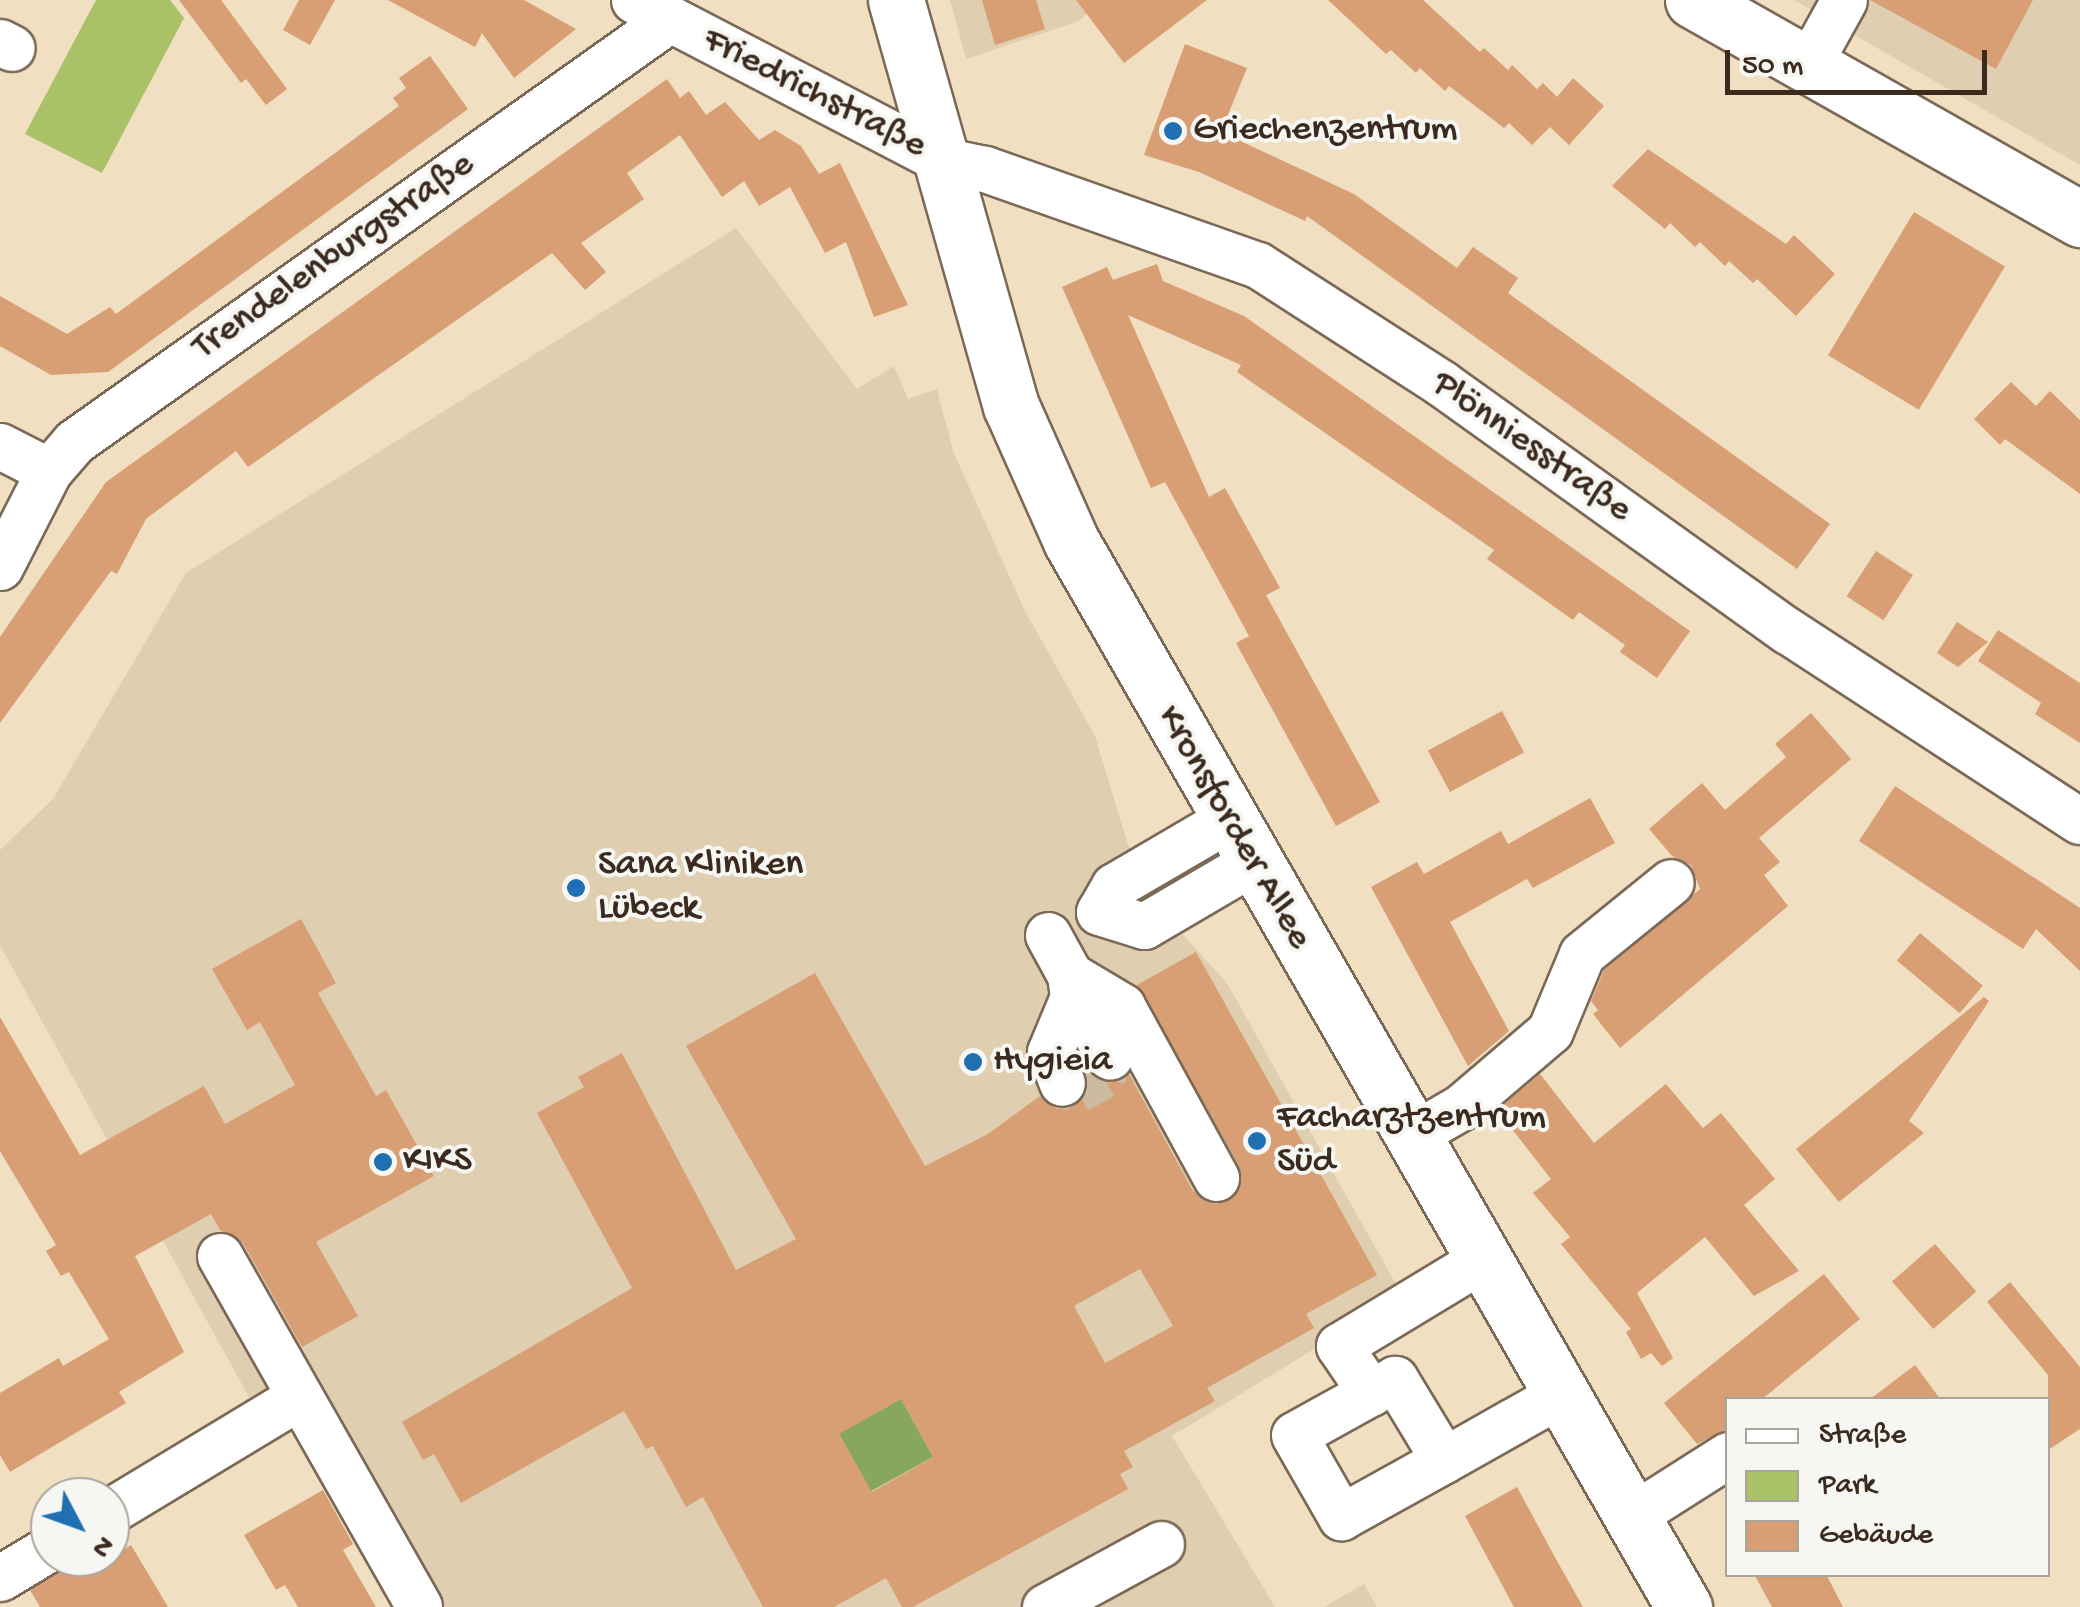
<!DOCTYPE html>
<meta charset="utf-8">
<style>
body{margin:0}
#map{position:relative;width:2080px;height:1607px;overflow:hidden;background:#f1dfc2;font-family:"Gochi Hand",sans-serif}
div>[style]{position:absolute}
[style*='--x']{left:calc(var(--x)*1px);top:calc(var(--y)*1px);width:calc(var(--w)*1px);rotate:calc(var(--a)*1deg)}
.built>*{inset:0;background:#e0ceb1}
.green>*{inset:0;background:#aac267}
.forest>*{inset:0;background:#87a85c;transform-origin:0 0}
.building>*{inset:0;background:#d89e74;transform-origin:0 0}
.minor-tunnel>*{height:45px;margin-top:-22.5px;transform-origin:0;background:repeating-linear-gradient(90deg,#cdbba1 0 45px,transparent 0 67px)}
.roads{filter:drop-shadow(2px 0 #7b6957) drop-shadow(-2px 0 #7b6957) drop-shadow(0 2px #7b6957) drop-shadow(0 -2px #7b6957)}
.minor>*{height:45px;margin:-22.5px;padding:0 22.5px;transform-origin:22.5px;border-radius:22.5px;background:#fff}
.major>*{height:55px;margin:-27.5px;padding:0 27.5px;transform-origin:27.5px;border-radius:27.5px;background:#fff}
.dots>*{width:28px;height:28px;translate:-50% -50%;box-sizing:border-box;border:5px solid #f6f6f2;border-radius:50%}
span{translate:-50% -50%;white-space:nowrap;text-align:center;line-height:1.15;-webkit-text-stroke:8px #f6f6f2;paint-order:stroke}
.street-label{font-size:38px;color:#3b2a1e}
.poi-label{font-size:38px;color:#3b2a1e}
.left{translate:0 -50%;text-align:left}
.legend{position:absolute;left:1725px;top:1397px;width:325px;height:180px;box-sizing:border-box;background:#f6f6f2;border:2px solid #aba49d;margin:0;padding:12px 18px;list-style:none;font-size:30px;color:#3b2a1e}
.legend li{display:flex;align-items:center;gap:20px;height:50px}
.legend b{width:50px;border:2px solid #aba49d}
.north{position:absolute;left:30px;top:1477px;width:100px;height:100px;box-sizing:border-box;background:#f6f6f2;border:2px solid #aba49d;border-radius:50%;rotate:131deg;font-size:28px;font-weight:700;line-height:40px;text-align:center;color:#3b2a1e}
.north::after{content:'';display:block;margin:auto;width:35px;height:45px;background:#1f6fb2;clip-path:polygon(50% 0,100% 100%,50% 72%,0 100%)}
.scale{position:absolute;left:1725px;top:50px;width:262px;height:45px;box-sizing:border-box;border:5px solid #3b2a1e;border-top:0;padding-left:12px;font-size:30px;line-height:35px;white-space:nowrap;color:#3b2a1e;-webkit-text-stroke:8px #f6f6f2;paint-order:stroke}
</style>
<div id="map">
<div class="built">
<div style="clip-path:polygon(950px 0,1102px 0,1079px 21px,966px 59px)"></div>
<div style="clip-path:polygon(1794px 0,2080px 0,2080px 165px)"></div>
<div style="clip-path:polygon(736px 228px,857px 389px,894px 366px,908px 399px,937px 389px,953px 451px,1024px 609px,1095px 736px,1128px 845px,1174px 925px,1227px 983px,1402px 1295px,1172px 1436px,1275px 1607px,409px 1607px,298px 1419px,250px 1399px,0 945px,0 850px,53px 799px,186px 573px)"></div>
<div style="clip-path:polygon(1364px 1584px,1377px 1607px,1324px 1607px)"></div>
</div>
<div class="green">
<div style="clip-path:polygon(96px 0,170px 0,184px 18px,102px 173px,25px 134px)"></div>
</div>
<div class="forest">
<div style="left:901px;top:1399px;width:66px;height:71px;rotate:61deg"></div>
</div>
<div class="building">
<div style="clip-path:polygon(179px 0,221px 0,287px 89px,266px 105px,246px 79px,241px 83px)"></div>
<div style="clip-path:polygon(299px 0,335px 0,310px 45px,283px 30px)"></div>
<div style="clip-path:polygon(388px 0,524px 0,576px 29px,514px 78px,482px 33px,475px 47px)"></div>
<div style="clip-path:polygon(982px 0,1036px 0,1045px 29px,995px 45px)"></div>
<div style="clip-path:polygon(1076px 0,1207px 0,1124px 63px)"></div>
<div style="clip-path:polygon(1328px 0,1423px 0,1480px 52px,1484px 48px,1508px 70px,1512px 65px,1537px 89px,1543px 83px,1557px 97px,1573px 78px,1604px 106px,1569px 145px,1550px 127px,1532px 145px,1509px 123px,1504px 128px,1449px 86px,1445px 91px,1420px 68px,1416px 73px,1391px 50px,1386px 54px)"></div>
<div style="clip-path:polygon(1870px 0,2033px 0,1996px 69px)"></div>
<div style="clip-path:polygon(1185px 44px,1247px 68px,1221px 132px,1354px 194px,1457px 268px,1473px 247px,1518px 278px,1508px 293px,1830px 524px,1797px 569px,1307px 216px,1305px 221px,1199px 172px,1144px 155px)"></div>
<div style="clip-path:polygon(430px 56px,468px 109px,108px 372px,51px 375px,0 346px,0 296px,67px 334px,110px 307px,116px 314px,399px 106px,393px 98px,406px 88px,399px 78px)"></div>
<div style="clip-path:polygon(667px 79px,680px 98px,689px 91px,706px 115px,725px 102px,759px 140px,775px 130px,801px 146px,819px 174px,840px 163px,908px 305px,874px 317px,846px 242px,825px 253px,790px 187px,759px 206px,744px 181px,722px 197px,680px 135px,627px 173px,644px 199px,581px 243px,606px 272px,585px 290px,552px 253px,248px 467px,236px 451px,146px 519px,117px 574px,111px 571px,0 723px,0 637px,106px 482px)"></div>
<div style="clip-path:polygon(1648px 149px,1786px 244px,1794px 235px,1835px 274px,1796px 316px,1757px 279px,1753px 283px,1729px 261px,1725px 266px,1700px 242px,1695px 247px,1670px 223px,1665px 229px,1612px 186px)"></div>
<div style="left:1914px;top:212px;width:106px;height:167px;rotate:31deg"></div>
<div style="clip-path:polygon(1157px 264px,1163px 281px,1244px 316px,1690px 631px,1657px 678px,1620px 652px,1625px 645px,1579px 612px,1573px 620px,1487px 559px,1494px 550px,1237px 372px,1241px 365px,1128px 315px,1209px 497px,1225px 488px,1280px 588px,1266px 595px,1380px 802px,1336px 826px,1236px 643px,1249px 636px,1165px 482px,1151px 488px,1062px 287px,1107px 267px,1113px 280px)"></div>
<div style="clip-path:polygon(2011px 382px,2036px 406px,2050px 391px,2080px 420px,2080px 494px,2005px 439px,2000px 445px,1974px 419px)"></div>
<div style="left:1876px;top:551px;width:44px;height:54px;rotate:33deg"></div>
<div style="clip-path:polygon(1957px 622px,1988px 642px,1958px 667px,1937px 653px)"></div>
<div style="clip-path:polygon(1998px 630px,2080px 683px,2080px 743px,2035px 714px,2041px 703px,1978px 661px)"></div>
<div style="left:1502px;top:711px;width:47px;height:84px;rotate:62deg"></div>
<div style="clip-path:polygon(1811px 713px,1851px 759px,1759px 838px,1780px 862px,1764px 875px,1788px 906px,1620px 1048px,1593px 1014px,1598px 1010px,1591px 1001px,1604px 970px,1700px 889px,1691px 865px,1672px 856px,1649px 829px,1702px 783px,1725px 810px,1786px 757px,1775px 744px)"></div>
<div style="clip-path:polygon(1895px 786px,2080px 908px,2080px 971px,2036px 929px,2023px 949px,1859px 841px)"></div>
<div style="clip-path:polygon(1590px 798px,1615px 843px,1533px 888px,1527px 879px,1450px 922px,1509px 1031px,1468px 1066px,1371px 887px,1417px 862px,1424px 874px,1501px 831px,1508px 844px)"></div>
<div style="clip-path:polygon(301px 919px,336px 983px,318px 993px,376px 1096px,386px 1090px,434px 1176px,316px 1242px,358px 1316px,302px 1347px,243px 1243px,220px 1230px,211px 1214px,135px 1256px,184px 1352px,119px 1392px,126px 1403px,10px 1472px,0 1455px,0 1393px,59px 1358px,63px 1366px,109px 1339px,69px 1272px,61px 1276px,46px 1251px,56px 1245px,0 1151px,0 1017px,80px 1155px,204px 1086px,225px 1124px,295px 1085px,260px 1022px,247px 1030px,212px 969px)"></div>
<div style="left:1920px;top:933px;width:82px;height:36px;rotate:40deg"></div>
<div style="clip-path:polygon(evenodd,1196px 952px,1377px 1275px,1306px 1314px,1314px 1328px,1207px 1388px,1215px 1401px,1124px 1451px,1133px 1467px,1120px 1474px,1128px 1489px,913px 1607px,902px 1607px,886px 1578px,834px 1607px,763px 1607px,703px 1497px,686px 1507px,653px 1446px,646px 1449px,624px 1411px,461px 1503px,434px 1454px,423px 1460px,402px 1422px,632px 1288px,537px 1113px,584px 1087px,578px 1077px,622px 1053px,736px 1270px,796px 1239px,686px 1046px,815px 973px,925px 1166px,988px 1134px,1040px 1096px,1057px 1109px,1072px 1107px,1088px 1088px,1087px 1070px,1110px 1083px,1129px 1074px,1193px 1191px,1216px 1204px,1239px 1191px,1239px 1166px,1137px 985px,1196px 952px,1140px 1269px,1173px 1326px,1105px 1363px,1074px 1306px,1140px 1269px,1196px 952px,901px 1399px,933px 1457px,872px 1492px,839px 1434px,901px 1399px)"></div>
<div style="clip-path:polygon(1984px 997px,1989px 1001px,1909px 1121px,1924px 1133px,1839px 1202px,1796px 1149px)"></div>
<div style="clip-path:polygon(1540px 1074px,1594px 1143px,1666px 1084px,1703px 1128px,1721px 1113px,1775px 1179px,1744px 1205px,1799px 1271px,1754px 1296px,1705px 1237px,1637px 1293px,1673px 1358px,1662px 1366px,1651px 1353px,1641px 1359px,1626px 1332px,1631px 1329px,1561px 1244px,1570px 1237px,1533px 1193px,1551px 1179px,1497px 1110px)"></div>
<div style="left:1935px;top:1244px;width:63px;height:57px;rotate:49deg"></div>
<div style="clip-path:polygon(1824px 1274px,1860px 1319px,1761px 1400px,1728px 1400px,1728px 1429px,1697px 1444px,1664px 1403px)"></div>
<div style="clip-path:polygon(2010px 1282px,2080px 1367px,2080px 1429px,2048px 1450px,2048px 1375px,1987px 1302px)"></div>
<div style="clip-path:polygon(1915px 1365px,1941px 1400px,1869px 1400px)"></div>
<div style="clip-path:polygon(1517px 1487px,1557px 1561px,1583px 1607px,1514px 1607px,1465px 1516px)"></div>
<div style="clip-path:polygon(323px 1490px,353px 1544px,343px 1550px,376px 1607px,298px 1607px,285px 1585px,276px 1590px,244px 1535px)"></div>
<div style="clip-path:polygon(131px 1545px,168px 1607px,40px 1607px,30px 1590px,74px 1557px,111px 1557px)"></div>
<div style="clip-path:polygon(1754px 1574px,1826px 1574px,1843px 1607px,1772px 1607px)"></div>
</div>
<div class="minor-tunnel">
<div style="--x:1062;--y:1083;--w:17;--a:25"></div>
<div style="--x:1077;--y:1090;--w:30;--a:-28"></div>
<div style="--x:1103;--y:1076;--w:20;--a:-70"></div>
</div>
<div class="roads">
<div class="minor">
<div style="--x:634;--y:0;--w:346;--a:27.5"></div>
<div style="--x:941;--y:160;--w:45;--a:11.6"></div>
<div style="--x:985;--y:169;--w:289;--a:19.4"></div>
<div style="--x:1258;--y:265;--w:218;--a:32.8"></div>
<div style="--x:1441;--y:383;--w:427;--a:35.6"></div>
<div style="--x:1788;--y:631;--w:348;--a:33.1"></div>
<div style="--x:0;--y:42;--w:13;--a:27"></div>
<div style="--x:1808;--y:65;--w:74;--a:-61"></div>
<div style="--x:0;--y:446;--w:55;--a:27"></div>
<div style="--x:0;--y:567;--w:108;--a:-63"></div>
<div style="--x:49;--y:471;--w:38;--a:-49"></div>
<div style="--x:74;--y:442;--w:731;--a:-35.36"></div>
<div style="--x:1227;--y:820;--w:131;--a:149.7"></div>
<div style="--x:1114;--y:886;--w:30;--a:120"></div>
<div style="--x:1099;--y:912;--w:47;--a:17.3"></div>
<div style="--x:1144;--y:926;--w:126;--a:-30.4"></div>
<div style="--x:1048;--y:935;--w:46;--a:61.2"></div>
<div style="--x:1070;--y:975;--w:22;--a:82"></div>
<div style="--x:1073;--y:997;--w:60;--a:112.7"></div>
<div style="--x:1050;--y:1052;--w:33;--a:69"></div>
<div style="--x:1070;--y:975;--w:61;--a:30.8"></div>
<div style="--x:1122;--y:1006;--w:196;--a:61.3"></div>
<div style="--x:1073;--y:997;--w:70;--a:58.3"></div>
<div style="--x:1411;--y:1136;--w:58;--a:-30.1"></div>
<div style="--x:1461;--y:1107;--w:117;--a:-40.5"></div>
<div style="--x:1550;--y:1031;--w:83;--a:-67.4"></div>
<div style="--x:1582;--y:954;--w:114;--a:-39"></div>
<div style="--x:220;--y:1256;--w:403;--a:60.4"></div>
<div style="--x:1371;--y:1393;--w:57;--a:-124.2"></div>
<div style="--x:1339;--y:1346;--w:166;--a:-31.2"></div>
<div style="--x:1444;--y:1460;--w:95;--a:-121.2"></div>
<div style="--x:1395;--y:1379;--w:115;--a:151"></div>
<div style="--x:1294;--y:1435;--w:95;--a:60.2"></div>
<div style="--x:1341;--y:1517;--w:118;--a:-29"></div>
<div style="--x:1444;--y:1460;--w:79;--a:-29.5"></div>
<div style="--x:1513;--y:1421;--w:55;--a:-29.4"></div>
<div style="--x:110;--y:1511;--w:221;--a:-31.1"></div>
<div style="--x:1632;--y:1516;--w:114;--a:-32.4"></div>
<div style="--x:0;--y:1578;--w:58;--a:-31"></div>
<div style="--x:1045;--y:1607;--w:132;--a:-28.5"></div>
</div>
<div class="major">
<div style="--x:896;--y:0;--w:422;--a:74.2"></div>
<div style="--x:1011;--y:406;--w:148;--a:66"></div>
<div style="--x:1071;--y:541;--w:1230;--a:60.1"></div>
<div style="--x:1693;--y:0;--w:445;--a:29.5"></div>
</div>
</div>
<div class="dots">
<div style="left:1173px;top:131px;background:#1f6fb2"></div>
<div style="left:576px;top:888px;background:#1f6fb2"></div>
<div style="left:973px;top:1062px;background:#1f6fb2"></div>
<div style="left:1257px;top:1141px;background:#1f6fb2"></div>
<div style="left:383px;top:1162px;background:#1f6fb2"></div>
</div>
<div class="street-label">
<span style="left:814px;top:94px;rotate:27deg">Friedrichstraße</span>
<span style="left:334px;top:257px;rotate:-35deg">Trendelenburgstraße</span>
<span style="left:1531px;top:448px;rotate:35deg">Plönniesstraße</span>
<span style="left:1233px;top:828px;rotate:60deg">Kronsforder Allee</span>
</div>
<div class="poi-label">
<span class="left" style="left:1193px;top:131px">Griechenzentrum</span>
<span class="left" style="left:598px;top:888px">Sana Kliniken<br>Lübeck</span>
<span class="left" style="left:993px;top:1062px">Hygieia</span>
<span class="left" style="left:1277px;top:1141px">Facharztzentrum<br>Süd</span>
<span class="left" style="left:403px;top:1162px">KIKS</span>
</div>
<ul class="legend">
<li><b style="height:12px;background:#fff"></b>Straße</li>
<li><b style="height:28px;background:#aac267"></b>Park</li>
<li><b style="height:28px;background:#d89e74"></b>Gebäude</li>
</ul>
<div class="north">N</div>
<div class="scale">50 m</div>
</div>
